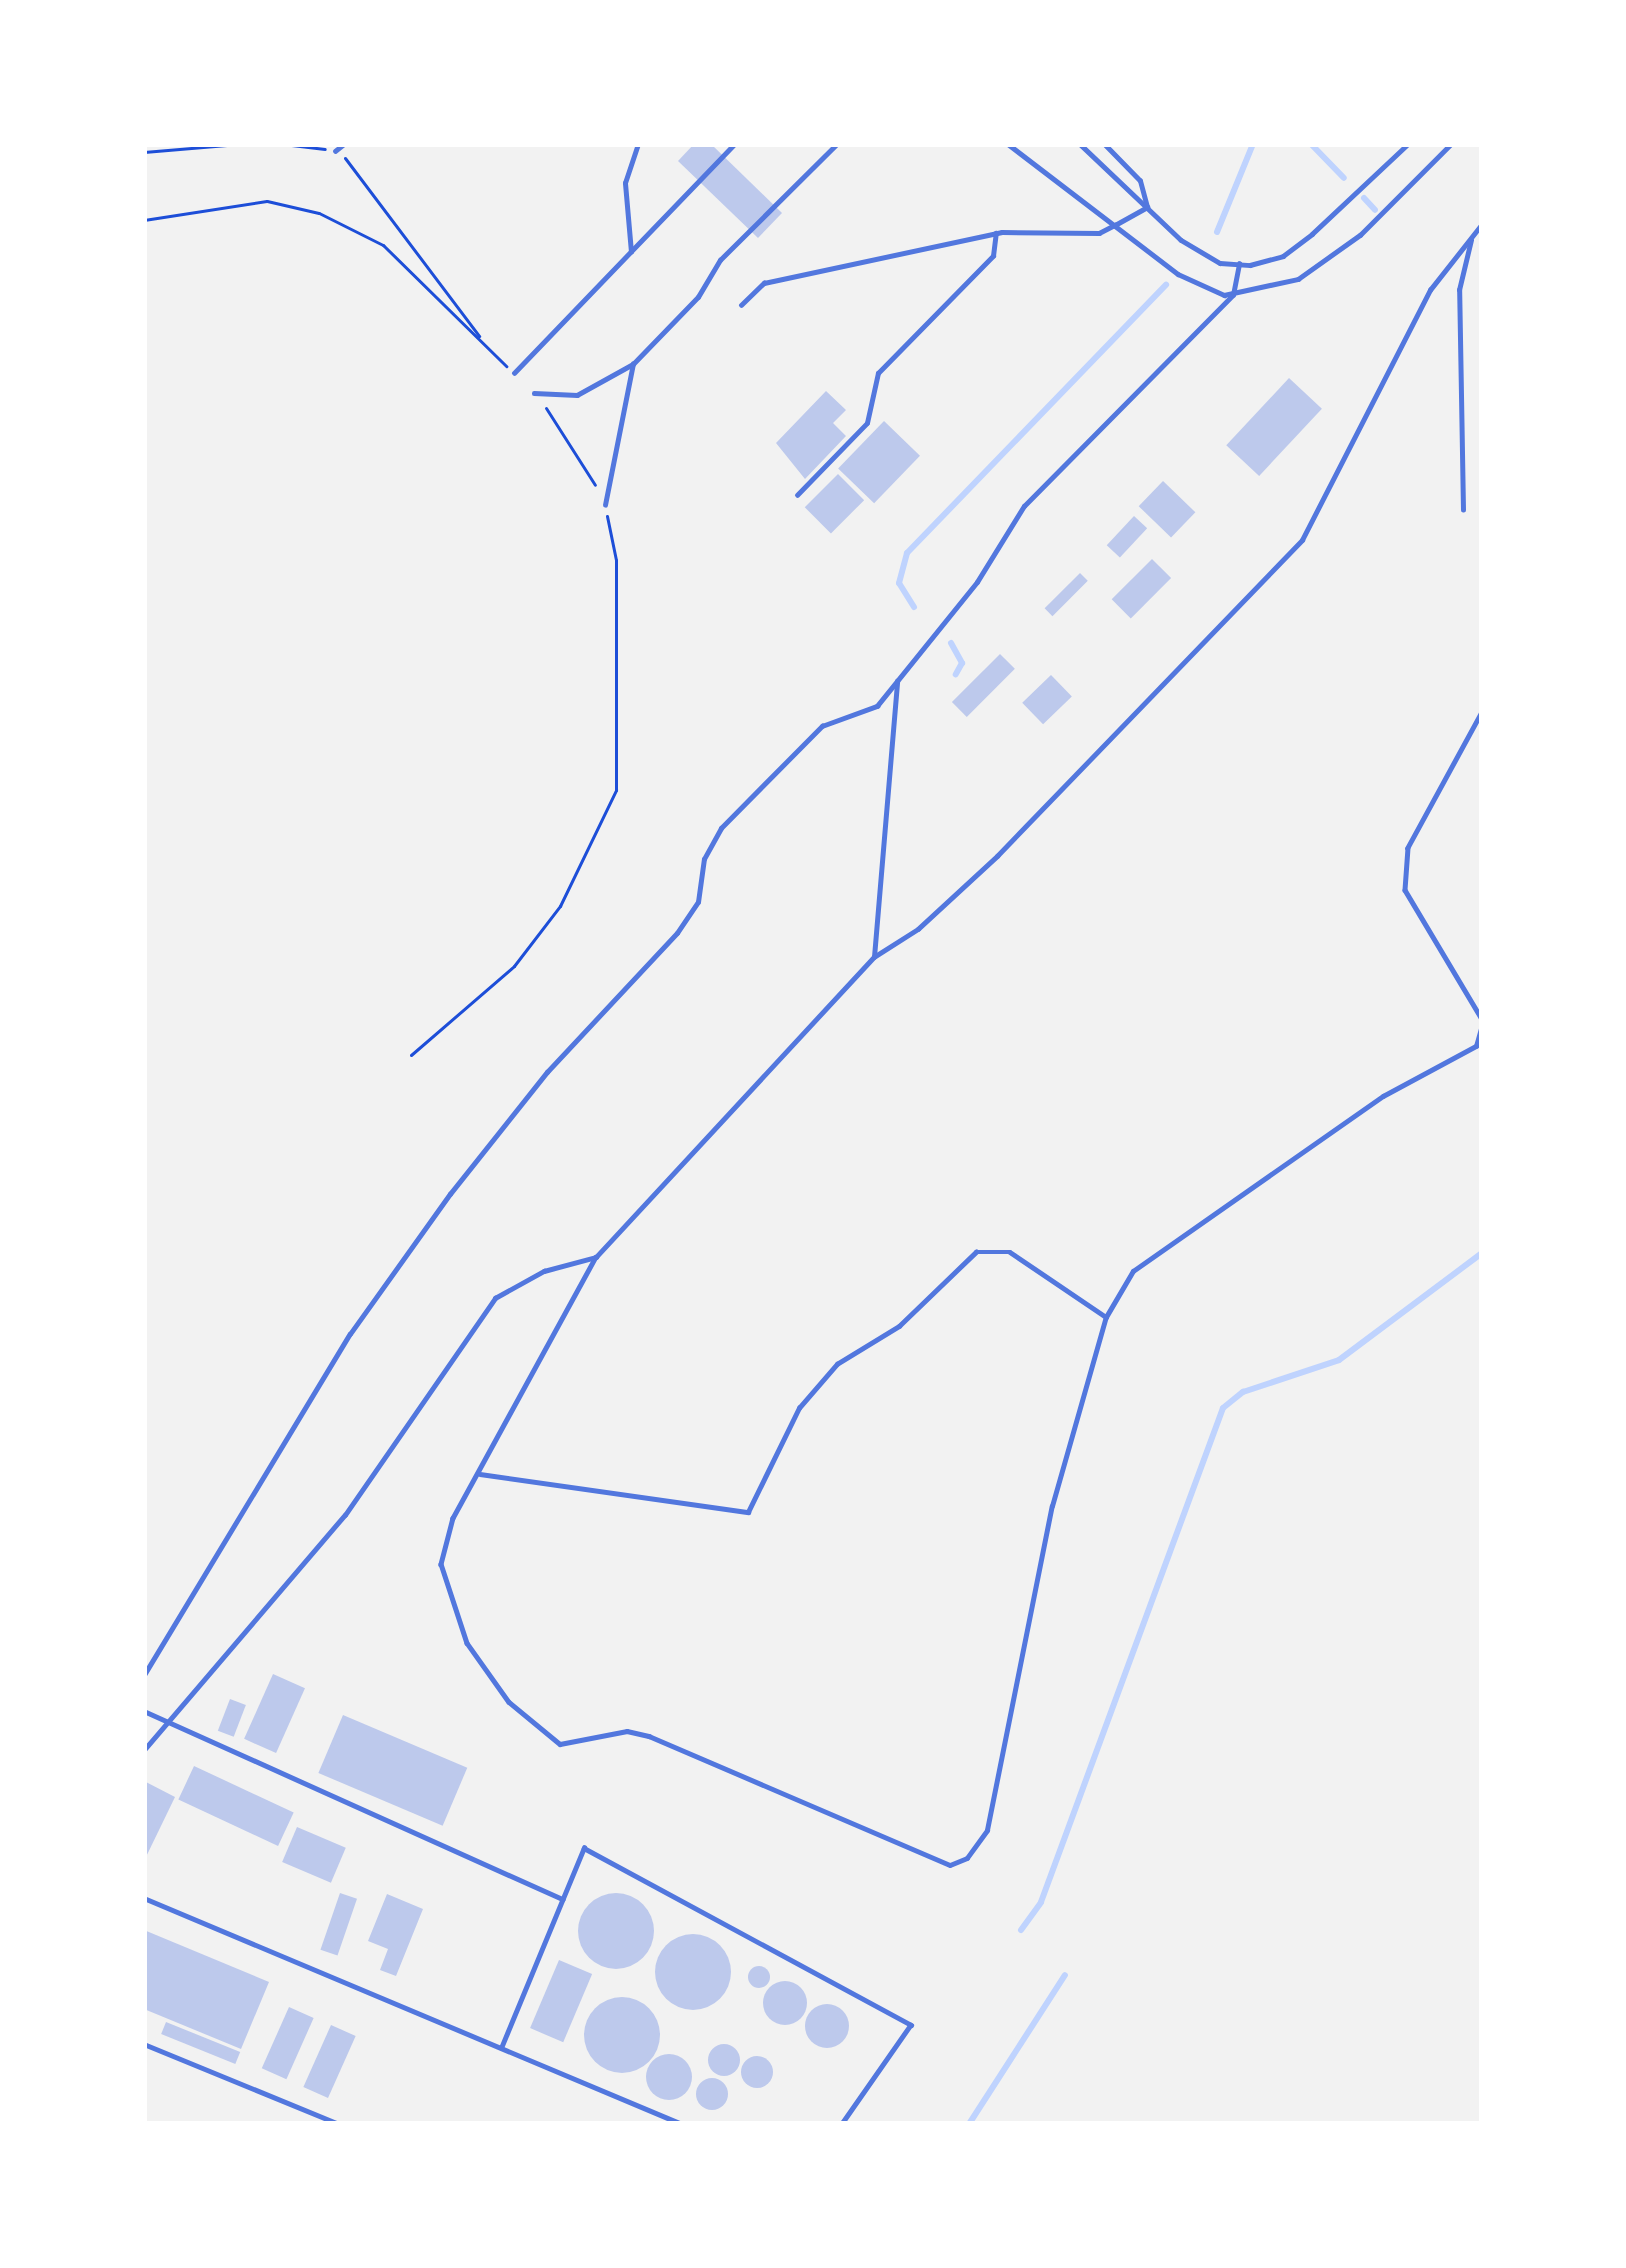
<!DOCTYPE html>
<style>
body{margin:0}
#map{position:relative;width:1626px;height:2268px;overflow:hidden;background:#f2f2f2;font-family:Ubuntu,sans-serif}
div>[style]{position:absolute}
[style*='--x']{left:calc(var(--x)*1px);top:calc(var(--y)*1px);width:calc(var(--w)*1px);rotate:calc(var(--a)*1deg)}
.stream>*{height:6px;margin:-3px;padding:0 3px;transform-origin:3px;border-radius:3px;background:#bfd3fe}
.building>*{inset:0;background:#bdc9ec;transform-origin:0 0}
.round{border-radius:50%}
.path>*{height:3px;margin:-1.5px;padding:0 1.5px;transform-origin:1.5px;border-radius:1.5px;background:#1d4ed8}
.service>*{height:4.5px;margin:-2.25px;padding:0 2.25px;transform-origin:2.25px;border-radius:2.25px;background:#5277de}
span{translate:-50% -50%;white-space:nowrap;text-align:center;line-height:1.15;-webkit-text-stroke:9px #fff;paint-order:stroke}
.frame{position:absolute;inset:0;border:147px solid #fff;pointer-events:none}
</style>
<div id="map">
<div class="stream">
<div style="--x:1311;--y:144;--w:47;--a:45.9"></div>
<div style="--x:1364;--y:198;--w:16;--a:47"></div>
<div style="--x:1217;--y:232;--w:95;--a:-67.8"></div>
<div style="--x:914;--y:607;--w:28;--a:-122"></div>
<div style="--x:899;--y:583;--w:31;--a:-75"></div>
<div style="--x:907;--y:553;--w:373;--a:-46"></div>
<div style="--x:951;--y:643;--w:23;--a:61"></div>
<div style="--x:962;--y:663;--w:13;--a:119"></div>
<div style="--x:1021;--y:1930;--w:34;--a:-54"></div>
<div style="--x:1041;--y:1902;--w:526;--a:-69.78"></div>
<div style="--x:1223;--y:1408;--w:26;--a:-39"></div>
<div style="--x:1243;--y:1392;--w:101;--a:-18.4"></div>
<div style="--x:1339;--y:1360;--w:179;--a:-36.8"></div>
<div style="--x:969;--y:2124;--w:177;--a:-57.2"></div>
</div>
<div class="building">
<div style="clip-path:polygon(694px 144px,711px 144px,782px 213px,758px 238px,678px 161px)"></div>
<div style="left:1289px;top:378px;width:45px;height:92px;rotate:43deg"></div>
<div style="clip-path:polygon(826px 391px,846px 410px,833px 423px,846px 436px,805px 479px,776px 443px)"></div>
<div style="left:884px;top:421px;width:50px;height:66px;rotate:44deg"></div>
<div style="left:838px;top:474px;width:37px;height:47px;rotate:45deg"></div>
<div style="left:1163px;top:481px;width:45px;height:35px;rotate:44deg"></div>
<div style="left:1134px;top:516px;width:18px;height:40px;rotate:43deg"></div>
<div style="left:1152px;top:559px;width:27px;height:57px;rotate:45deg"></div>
<div style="left:1080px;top:573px;width:11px;height:50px;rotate:45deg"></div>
<div style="left:1000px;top:654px;width:21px;height:68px;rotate:45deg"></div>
<div style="left:1051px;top:675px;width:30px;height:40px;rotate:46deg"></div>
<div style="left:273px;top:1674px;width:35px;height:71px;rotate:24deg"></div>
<div style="left:230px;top:1699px;width:17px;height:34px;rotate:21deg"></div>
<div style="left:343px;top:1715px;width:135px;height:63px;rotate:23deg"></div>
<div style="left:194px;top:1766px;width:110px;height:37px;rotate:25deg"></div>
<div style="clip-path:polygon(144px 1781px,175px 1797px,144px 1861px)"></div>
<div style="left:297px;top:1827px;width:53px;height:38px;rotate:23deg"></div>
<div class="round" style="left:578px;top:1893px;width:76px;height:76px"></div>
<div style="left:340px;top:1893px;width:18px;height:60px;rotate:19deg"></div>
<div style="clip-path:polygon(387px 1894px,423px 1909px,396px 1976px,380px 1970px,388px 1949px,368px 1941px)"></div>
<div style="clip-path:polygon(144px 1930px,269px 1982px,241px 2049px,144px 2009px)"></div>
<div class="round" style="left:655px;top:1934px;width:76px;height:76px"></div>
<div style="left:559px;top:1960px;width:36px;height:74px;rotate:23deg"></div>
<div class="round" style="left:748px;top:1966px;width:22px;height:22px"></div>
<div class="round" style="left:763px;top:1981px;width:44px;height:44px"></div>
<div class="round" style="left:584px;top:1997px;width:76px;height:76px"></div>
<div class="round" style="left:805px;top:2004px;width:44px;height:44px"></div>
<div style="left:289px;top:2007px;width:27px;height:67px;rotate:24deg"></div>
<div style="left:166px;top:2022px;width:80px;height:13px;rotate:22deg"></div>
<div style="left:331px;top:2025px;width:27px;height:68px;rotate:24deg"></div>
<div class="round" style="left:708px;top:2044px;width:32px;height:32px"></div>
<div class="round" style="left:646px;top:2054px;width:46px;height:46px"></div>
<div class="round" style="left:741px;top:2056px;width:32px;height:32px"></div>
<div class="round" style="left:696px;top:2078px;width:32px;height:32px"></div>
</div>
<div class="path">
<div style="--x:283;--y:144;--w:42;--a:6.8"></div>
<div style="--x:144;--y:152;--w:95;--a:-4.8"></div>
<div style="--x:345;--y:158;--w:223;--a:53"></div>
<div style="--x:144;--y:220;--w:124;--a:-8.8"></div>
<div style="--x:267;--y:201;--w:53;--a:13"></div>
<div style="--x:319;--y:213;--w:72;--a:26.6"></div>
<div style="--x:383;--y:245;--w:173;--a:44.5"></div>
<div style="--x:546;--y:408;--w:91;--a:57.5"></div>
<div style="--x:411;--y:1055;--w:136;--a:-40.8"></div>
<div style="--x:514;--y:966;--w:76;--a:-52.5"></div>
<div style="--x:560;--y:906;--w:129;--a:-64.2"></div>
<div style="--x:616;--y:790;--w:230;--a:-90"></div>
<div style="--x:616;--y:560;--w:45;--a:-101.6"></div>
</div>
<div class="service">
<div style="--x:1008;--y:144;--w:214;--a:37.4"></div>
<div style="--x:1178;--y:274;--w:51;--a:24.5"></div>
<div style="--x:1224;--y:295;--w:76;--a:-12.2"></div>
<div style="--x:1298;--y:279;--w:76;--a:-35.4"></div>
<div style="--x:1360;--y:235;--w:129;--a:-45"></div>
<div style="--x:1080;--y:144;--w:139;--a:43.5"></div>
<div style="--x:1181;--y:240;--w:45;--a:30.5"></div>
<div style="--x:1220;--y:263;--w:30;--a:4"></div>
<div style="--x:1250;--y:265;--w:34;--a:-15"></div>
<div style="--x:1283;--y:256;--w:36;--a:-37"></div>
<div style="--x:1312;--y:234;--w:132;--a:-43.2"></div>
<div style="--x:335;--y:151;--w:11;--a:-38"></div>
<div style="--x:631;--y:252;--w:69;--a:-95"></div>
<div style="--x:625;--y:183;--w:41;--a:-71.6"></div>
<div style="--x:741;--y:305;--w:32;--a:-44"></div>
<div style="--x:764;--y:283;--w:243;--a:-12.1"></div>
<div style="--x:1002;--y:232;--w:97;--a:0.6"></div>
<div style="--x:1099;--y:233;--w:18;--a:-27"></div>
<div style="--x:1115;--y:225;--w:37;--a:-29"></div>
<div style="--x:1147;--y:207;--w:27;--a:-105"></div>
<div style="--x:1140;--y:181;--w:52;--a:-134.2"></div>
<div style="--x:514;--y:373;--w:318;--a:-46.1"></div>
<div style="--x:534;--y:393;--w:43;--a:2.7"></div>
<div style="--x:577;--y:395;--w:64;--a:-29"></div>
<div style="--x:633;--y:364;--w:93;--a:-45.9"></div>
<div style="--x:698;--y:297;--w:43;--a:-59.3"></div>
<div style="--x:720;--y:260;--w:165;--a:-44.8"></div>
<div style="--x:797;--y:495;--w:100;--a:-45.8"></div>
<div style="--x:867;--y:423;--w:51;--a:-77.6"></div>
<div style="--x:878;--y:373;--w:164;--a:-45.5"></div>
<div style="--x:993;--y:256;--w:23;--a:-83"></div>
<div style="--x:605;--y:505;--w:144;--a:-78.8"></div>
<div style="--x:1463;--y:510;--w:220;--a:-91"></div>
<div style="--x:1459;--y:290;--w:51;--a:-76.5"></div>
<div style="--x:1482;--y:712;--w:155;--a:118.6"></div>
<div style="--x:1408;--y:848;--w:42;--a:94.1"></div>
<div style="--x:1405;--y:890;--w:150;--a:59.2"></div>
<div style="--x:874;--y:957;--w:277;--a:-85.2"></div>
<div style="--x:596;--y:1257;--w:298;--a:118.7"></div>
<div style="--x:453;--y:1518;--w:48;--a:104.6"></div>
<div style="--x:441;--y:1564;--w:83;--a:71.8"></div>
<div style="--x:467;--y:1643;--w:72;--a:54.6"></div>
<div style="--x:509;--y:1702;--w:66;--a:39.5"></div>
<div style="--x:560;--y:1744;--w:68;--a:-11"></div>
<div style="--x:627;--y:1731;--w:23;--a:13"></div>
<div style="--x:649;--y:1736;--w:327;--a:23.2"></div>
<div style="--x:950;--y:1865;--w:18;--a:-22"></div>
<div style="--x:967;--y:1858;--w:34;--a:-54"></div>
<div style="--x:987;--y:1830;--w:330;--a:-78.7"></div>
<div style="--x:1052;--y:1506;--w:197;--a:-74.1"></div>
<div style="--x:1106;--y:1317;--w:53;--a:-59.6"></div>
<div style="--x:1133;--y:1271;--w:305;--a:-35"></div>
<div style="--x:1383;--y:1096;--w:106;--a:-28.3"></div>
<div style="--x:1476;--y:1046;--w:22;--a:-74"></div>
<div style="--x:480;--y:1474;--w:271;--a:8.1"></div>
<div style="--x:748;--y:1512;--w:116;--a:-63.9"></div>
<div style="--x:799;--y:1408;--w:58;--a:-49.2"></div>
<div style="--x:837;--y:1364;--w:73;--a:-31.5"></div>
<div style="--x:899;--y:1326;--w:107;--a:-43.9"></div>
<div style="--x:976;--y:1252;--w:34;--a:0"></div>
<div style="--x:1010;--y:1252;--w:116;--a:34.1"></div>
<div style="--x:144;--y:1675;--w:398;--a:-58.9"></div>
<div style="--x:350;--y:1334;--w:172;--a:-54.5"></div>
<div style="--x:450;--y:1194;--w:156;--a:-51.5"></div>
<div style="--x:547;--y:1072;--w:190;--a:-46.9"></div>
<div style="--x:677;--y:933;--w:37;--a:-56"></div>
<div style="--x:698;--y:902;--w:43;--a:-82.1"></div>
<div style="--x:704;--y:859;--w:35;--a:-61"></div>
<div style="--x:721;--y:828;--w:144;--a:-45.3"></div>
<div style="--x:822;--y:726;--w:59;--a:-20"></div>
<div style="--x:877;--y:706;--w:159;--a:-51.1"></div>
<div style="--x:977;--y:582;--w:89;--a:-58.3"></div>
<div style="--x:1024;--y:506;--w:297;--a:-45.3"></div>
<div style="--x:1233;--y:295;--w:32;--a:-79"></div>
<div style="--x:144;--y:1711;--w:459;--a:24.2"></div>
<div style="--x:144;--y:1750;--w:309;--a:-49.5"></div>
<div style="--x:345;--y:1515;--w:264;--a:-55.3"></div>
<div style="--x:495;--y:1298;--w:56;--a:-28.9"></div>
<div style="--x:544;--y:1271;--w:54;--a:-15.1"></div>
<div style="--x:596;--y:1257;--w:409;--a:-47.2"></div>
<div style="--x:874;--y:957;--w:52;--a:-32.5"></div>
<div style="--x:918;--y:929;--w:108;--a:-42.7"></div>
<div style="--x:997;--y:856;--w:439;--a:-46"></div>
<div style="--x:1302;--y:540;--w:281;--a:-62.9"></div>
<div style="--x:1430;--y:290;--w:84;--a:-51.8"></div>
<div style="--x:144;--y:1898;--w:584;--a:22.79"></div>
<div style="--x:144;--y:2044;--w:211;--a:22.3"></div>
<div style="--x:501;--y:2048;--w:217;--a:-67.5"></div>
<div style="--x:584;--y:1848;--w:372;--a:28.4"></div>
<div style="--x:911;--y:2025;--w:121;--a:124.9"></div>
</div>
<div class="frame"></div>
</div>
